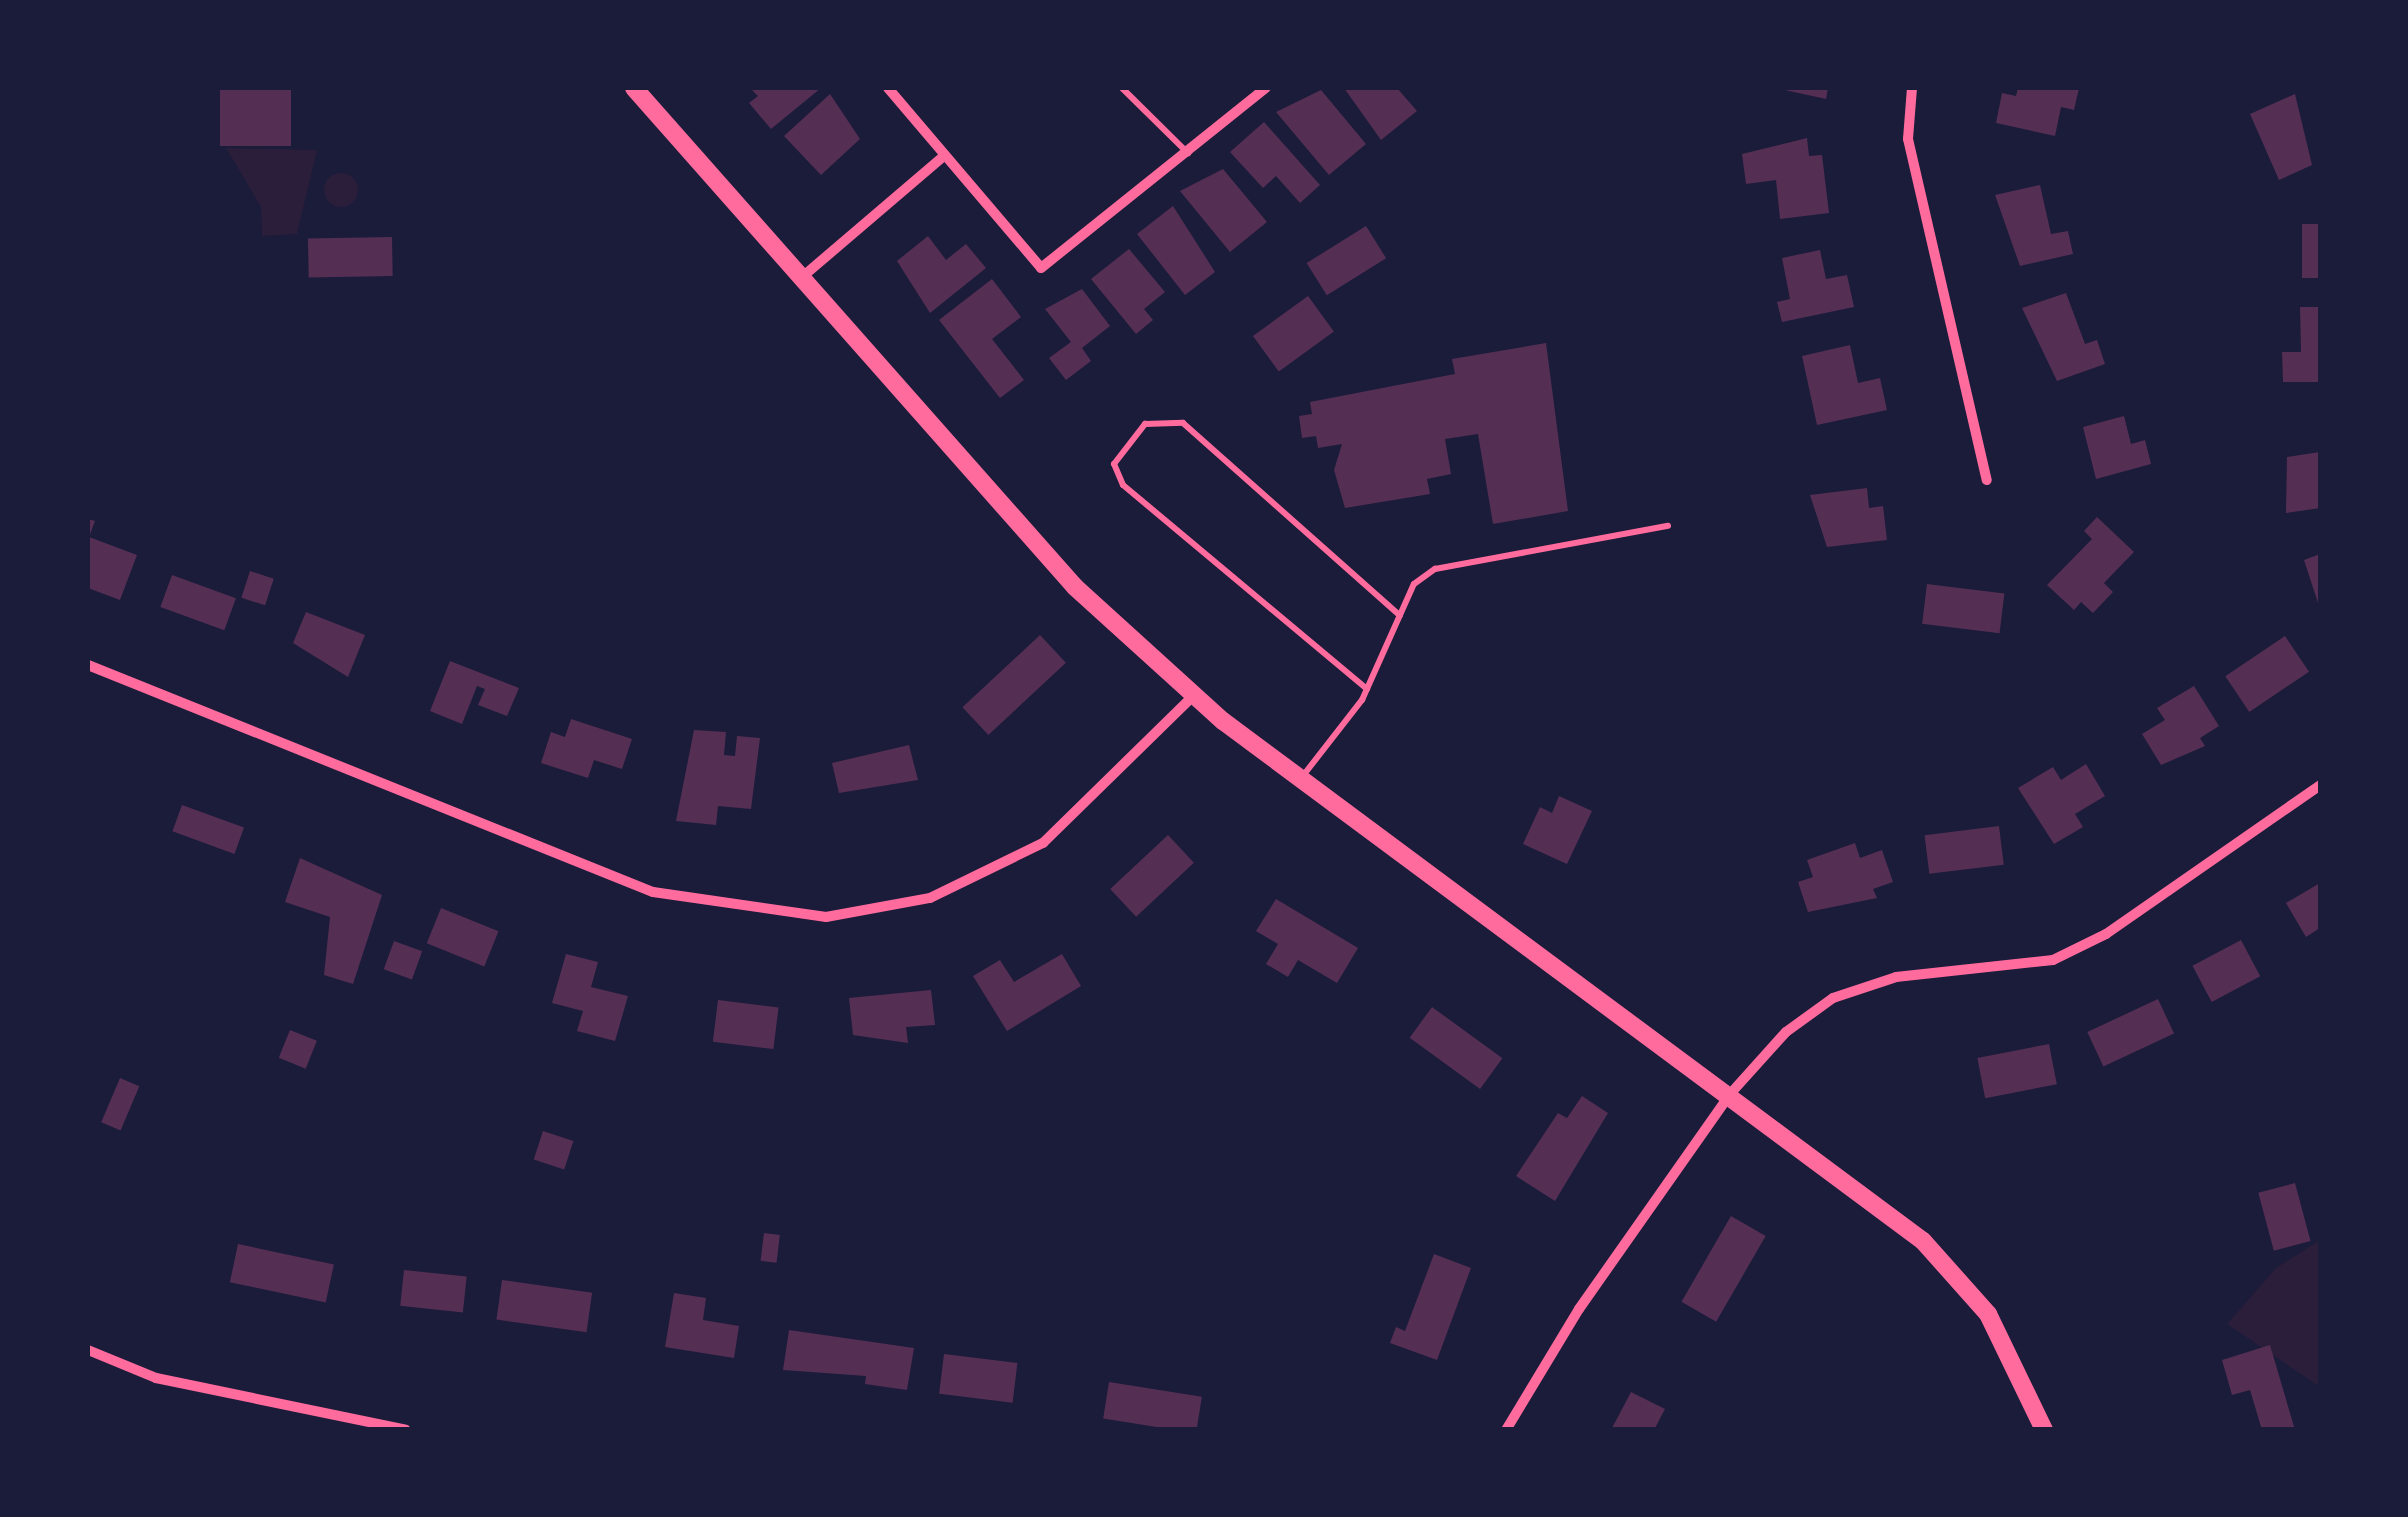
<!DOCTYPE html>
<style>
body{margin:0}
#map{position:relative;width:2408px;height:1517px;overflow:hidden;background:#1b1b3a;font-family:"Crimson Pro",serif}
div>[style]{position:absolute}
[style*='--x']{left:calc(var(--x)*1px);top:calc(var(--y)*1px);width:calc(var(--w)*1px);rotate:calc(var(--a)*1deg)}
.green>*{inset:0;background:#2a1e3b}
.round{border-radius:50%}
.building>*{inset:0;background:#542f53;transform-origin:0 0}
.service>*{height:6px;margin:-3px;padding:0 3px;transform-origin:3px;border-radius:3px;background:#ff6b9d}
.minor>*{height:10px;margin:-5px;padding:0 5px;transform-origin:5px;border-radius:5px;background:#ff6b9d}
.secondary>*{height:18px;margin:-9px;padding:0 9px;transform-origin:9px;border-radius:9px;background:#ff6b9d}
span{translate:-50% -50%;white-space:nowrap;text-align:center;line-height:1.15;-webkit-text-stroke:10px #1b1b3a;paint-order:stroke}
.frame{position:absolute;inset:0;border:90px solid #1b1b3a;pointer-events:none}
</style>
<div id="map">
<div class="green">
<div style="clip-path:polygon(226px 148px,317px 150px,297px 234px,262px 236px,261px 207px)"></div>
<div class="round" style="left:324px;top:173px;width:34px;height:34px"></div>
<div style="clip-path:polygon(2320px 1240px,2320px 1387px,2227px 1324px,2276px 1268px)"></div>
</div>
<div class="building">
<div style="left:220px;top:88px;width:71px;height:58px"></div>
<div style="clip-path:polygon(750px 88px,821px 88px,771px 129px,749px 103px,758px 96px)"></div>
<div style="clip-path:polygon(1344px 88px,1397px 88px,1417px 111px,1381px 140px)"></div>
<div style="clip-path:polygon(1776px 88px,1828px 88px,1826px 99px)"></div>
<div style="clip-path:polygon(2018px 88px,2079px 88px,2074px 110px,2061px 107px,2055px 136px,1996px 123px,2002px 93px,2016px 96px)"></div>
<div style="clip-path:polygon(1321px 90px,1366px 144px,1329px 175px,1276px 112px)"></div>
<div style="clip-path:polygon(830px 94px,860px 139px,821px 175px,784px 136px)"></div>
<div style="clip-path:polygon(2295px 94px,2312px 165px,2279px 180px,2250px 114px)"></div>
<div style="clip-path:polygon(1264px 122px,1320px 185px,1300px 203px,1276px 176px,1263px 188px,1230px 152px)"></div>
<div style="clip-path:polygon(1807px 138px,1809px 156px,1822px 155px,1829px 213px,1780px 219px,1776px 180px,1746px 184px,1742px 154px)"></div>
<div style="clip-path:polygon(1223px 169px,1267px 222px,1230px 252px,1180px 191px)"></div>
<div style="clip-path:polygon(2040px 185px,2051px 234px,2068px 231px,2073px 254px,2020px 266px,1995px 195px)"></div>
<div style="clip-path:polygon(1173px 206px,1215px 272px,1185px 295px,1137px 234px)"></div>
<div style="left:2320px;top:224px;width:54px;height:18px;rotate:90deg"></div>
<div style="left:1366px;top:226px;width:38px;height:70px;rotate:58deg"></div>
<div style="clip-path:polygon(928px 236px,946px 260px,966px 244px,986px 268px,930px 313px,897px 261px)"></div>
<div style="left:392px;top:237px;width:39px;height:84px;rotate:89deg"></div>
<div style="clip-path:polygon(1129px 249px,1165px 292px,1144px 309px,1153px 320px,1136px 334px,1091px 279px)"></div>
<div style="clip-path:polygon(1820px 250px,1826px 279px,1847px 275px,1854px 307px,1782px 322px,1777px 302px,1790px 299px,1782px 258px)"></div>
<div style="clip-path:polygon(992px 279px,1021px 317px,992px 339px,1024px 380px,1000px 398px,939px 320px)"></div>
<div style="clip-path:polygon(1082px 289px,1110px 326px,1082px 348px,1091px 361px,1066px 380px,1049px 358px,1071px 342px,1045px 309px)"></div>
<div style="clip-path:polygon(2066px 293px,2085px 344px,2097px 340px,2105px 364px,2057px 381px,2022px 308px)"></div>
<div style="left:1308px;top:296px;width:44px;height:68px;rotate:54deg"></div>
<div style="clip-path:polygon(2300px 307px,2320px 307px,2320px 382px,2283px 382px,2282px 352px,2301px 352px)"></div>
<div style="clip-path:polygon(1546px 343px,1568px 511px,1493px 524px,1478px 434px,1445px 439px,1451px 474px,1427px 479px,1430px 494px,1345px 508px,1334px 470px,1342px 444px,1318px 448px,1316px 436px,1302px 438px,1299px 416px,1312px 414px,1310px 402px,1455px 374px,1452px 359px)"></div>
<div style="clip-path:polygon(1850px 345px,1858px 383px,1880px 378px,1887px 410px,1817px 425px,1802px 356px)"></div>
<div style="clip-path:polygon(2124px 416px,2131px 444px,2145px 440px,2151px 464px,2096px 479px,2083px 427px)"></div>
<div style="clip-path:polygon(2320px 452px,2320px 508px,2286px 513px,2287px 457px)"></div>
<div style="clip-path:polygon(1867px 488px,1869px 508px,1883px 506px,1887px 540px,1827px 547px,1810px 495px)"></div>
<div style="clip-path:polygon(2097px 517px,2134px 552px,2104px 583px,2113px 592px,2093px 613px,2081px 602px,2074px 610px,2047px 585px,2092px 539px,2084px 531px)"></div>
<div style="clip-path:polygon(88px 519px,95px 521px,89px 537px,137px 555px,120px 600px,88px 588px)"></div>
<div style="clip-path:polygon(2320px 554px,2320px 609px,2304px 560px)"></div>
<div style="left:250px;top:571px;width:25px;height:28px;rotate:18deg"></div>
<div style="left:172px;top:575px;width:68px;height:34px;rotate:20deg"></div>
<div style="left:1927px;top:584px;width:78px;height:40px;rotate:7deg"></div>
<div style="clip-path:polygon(306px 612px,365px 635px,348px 677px,293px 643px)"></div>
<div style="left:1040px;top:635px;width:38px;height:106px;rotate:47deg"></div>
<div style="left:2285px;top:636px;width:43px;height:72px;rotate:56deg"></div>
<div style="clip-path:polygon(450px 661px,519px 688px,507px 716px,478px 705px,485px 689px,477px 686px,462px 724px,430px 711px)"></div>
<div style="clip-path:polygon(2194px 686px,2219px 726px,2200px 738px,2205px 746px,2161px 765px,2142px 734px,2165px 720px,2157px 708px)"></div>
<div style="clip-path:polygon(571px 719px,632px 739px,622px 769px,594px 760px,588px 778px,541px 763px,551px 732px,565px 737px)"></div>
<div style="clip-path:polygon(694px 730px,726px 732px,724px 755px,735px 756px,737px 736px,760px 738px,751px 809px,718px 806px,716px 825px,676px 821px)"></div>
<div style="clip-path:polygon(909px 745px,918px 780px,839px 793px,832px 763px)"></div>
<div style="clip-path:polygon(2086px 764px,2105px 796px,2075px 814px,2083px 827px,2054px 844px,2018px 788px,2053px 767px,2061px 780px)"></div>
<div style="clip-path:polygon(1559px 796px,1592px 811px,1567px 864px,1523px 844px,1540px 807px,1552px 813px)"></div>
<div style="left:182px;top:805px;width:66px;height:28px;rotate:20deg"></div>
<div style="left:1999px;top:826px;width:39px;height:75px;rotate:83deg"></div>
<div style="left:1168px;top:835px;width:38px;height:79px;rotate:47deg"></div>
<div style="clip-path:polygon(1855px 843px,1860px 858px,1882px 850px,1893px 882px,1873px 889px,1877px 898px,1808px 912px,1798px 882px,1813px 877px,1807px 860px)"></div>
<div style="clip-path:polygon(300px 858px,382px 895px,353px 984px,324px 975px,330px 917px,285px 902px)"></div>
<div style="clip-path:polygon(2320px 883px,2320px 928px,2306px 937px,2286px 903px)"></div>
<div style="clip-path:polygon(1276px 899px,1358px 948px,1337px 983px,1298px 960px,1288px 977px,1266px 964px,1278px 944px,1256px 931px)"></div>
<div style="left:441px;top:908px;width:62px;height:38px;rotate:22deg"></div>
<div style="left:2241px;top:940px;width:41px;height:55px;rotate:62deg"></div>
<div style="left:394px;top:941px;width:30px;height:30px;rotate:20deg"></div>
<div style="clip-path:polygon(566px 954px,598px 962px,591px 987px,628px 996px,615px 1041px,577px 1031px,583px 1011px,552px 1003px)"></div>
<div style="clip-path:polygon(1062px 954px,1081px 986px,1007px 1031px,973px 976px,1000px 960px,1014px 982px)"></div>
<div style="clip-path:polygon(931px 990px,935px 1025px,906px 1027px,908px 1043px,853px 1035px,849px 998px)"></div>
<div style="left:2158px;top:999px;width:38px;height:78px;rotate:65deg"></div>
<div style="left:718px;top:1000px;width:61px;height:42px;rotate:7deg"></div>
<div style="left:1432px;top:1007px;width:87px;height:38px;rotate:36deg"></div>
<div style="left:290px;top:1030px;width:29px;height:30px;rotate:22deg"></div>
<div style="left:2049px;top:1044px;width:41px;height:73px;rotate:79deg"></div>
<div style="left:120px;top:1078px;width:21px;height:48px;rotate:23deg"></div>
<div style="clip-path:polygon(1582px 1096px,1608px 1113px,1555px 1201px,1516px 1176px,1558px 1113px,1567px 1118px)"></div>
<div style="left:543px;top:1131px;width:32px;height:30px;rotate:18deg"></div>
<div style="left:2295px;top:1183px;width:60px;height:38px;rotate:75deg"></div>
<div style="left:1731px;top:1216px;width:40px;height:99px;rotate:30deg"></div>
<div style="left:764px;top:1233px;width:16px;height:28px;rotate:7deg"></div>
<div style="left:238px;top:1244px;width:98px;height:39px;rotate:12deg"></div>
<div style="clip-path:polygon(1434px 1254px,1471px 1268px,1437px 1360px,1390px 1343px,1396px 1327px,1405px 1331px)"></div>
<div style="left:404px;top:1270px;width:63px;height:36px;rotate:6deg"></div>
<div style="left:502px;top:1280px;width:91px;height:40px;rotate:8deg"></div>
<div style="clip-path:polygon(674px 1293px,706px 1298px,703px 1320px,739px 1326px,734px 1358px,665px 1347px)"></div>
<div style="clip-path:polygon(789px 1330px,914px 1348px,907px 1390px,865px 1384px,866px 1376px,783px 1370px)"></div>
<div style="clip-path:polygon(2270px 1345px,2295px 1430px,2262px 1430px,2250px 1390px,2232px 1395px,2222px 1360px)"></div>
<div style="left:944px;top:1354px;width:74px;height:40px;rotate:7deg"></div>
<div style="left:1109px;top:1382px;width:94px;height:37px;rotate:9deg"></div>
<div style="clip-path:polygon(1631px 1392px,1665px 1409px,1654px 1430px,1611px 1430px)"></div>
</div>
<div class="service">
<div style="--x:1122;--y:88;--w:93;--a:44.6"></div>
<div style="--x:1367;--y:689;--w:318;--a:-140.1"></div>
<div style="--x:1123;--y:485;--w:23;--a:-113"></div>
<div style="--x:1114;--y:464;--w:51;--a:-52.2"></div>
<div style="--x:1145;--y:424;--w:38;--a:-2"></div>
<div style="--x:1183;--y:423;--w:290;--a:41.6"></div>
<div style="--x:1302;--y:777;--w:98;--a:-52.1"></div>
<div style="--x:1362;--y:700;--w:127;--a:-65.9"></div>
<div style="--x:1414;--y:584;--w:26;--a:-36"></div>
<div style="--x:1435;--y:569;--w:237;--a:-10.5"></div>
</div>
<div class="minor">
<div style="--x:888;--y:88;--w:236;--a:49.6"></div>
<div style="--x:1041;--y:268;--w:288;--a:-38.7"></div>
<div style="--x:1912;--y:88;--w:51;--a:94.5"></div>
<div style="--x:1908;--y:139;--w:350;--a:77"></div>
<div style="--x:801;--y:278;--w:189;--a:-40.5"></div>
<div style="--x:88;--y:665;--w:609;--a:21.89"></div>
<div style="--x:653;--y:892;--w:175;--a:8.2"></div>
<div style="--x:826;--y:917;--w:106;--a:-10.4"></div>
<div style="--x:930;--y:898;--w:126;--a:-26"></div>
<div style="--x:1043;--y:843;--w:211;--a:-44.4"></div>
<div style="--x:88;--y:1350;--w:74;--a:22.4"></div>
<div style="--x:156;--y:1378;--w:255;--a:11.7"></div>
<div style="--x:1506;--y:1430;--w:141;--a:-58.9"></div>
<div style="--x:1579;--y:1309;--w:264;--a:-54.9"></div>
<div style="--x:1731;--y:1093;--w:82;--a:-48"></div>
<div style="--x:1786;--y:1032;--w:58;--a:-35.9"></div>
<div style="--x:1833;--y:998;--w:66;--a:-18.4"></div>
<div style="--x:1896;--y:977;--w:158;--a:-6.2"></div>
<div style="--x:2053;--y:960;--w:59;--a:-26.1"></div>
<div style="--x:2106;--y:934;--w:261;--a:-34.8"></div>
</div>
<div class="secondary">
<div style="--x:634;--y:88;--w:666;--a:48.53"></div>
<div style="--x:1075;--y:587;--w:200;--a:42.2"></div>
<div style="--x:1223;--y:721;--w:872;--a:36.61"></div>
<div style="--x:1923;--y:1241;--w:98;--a:48.3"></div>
<div style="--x:1988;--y:1314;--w:129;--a:64.2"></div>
</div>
<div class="frame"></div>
</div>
